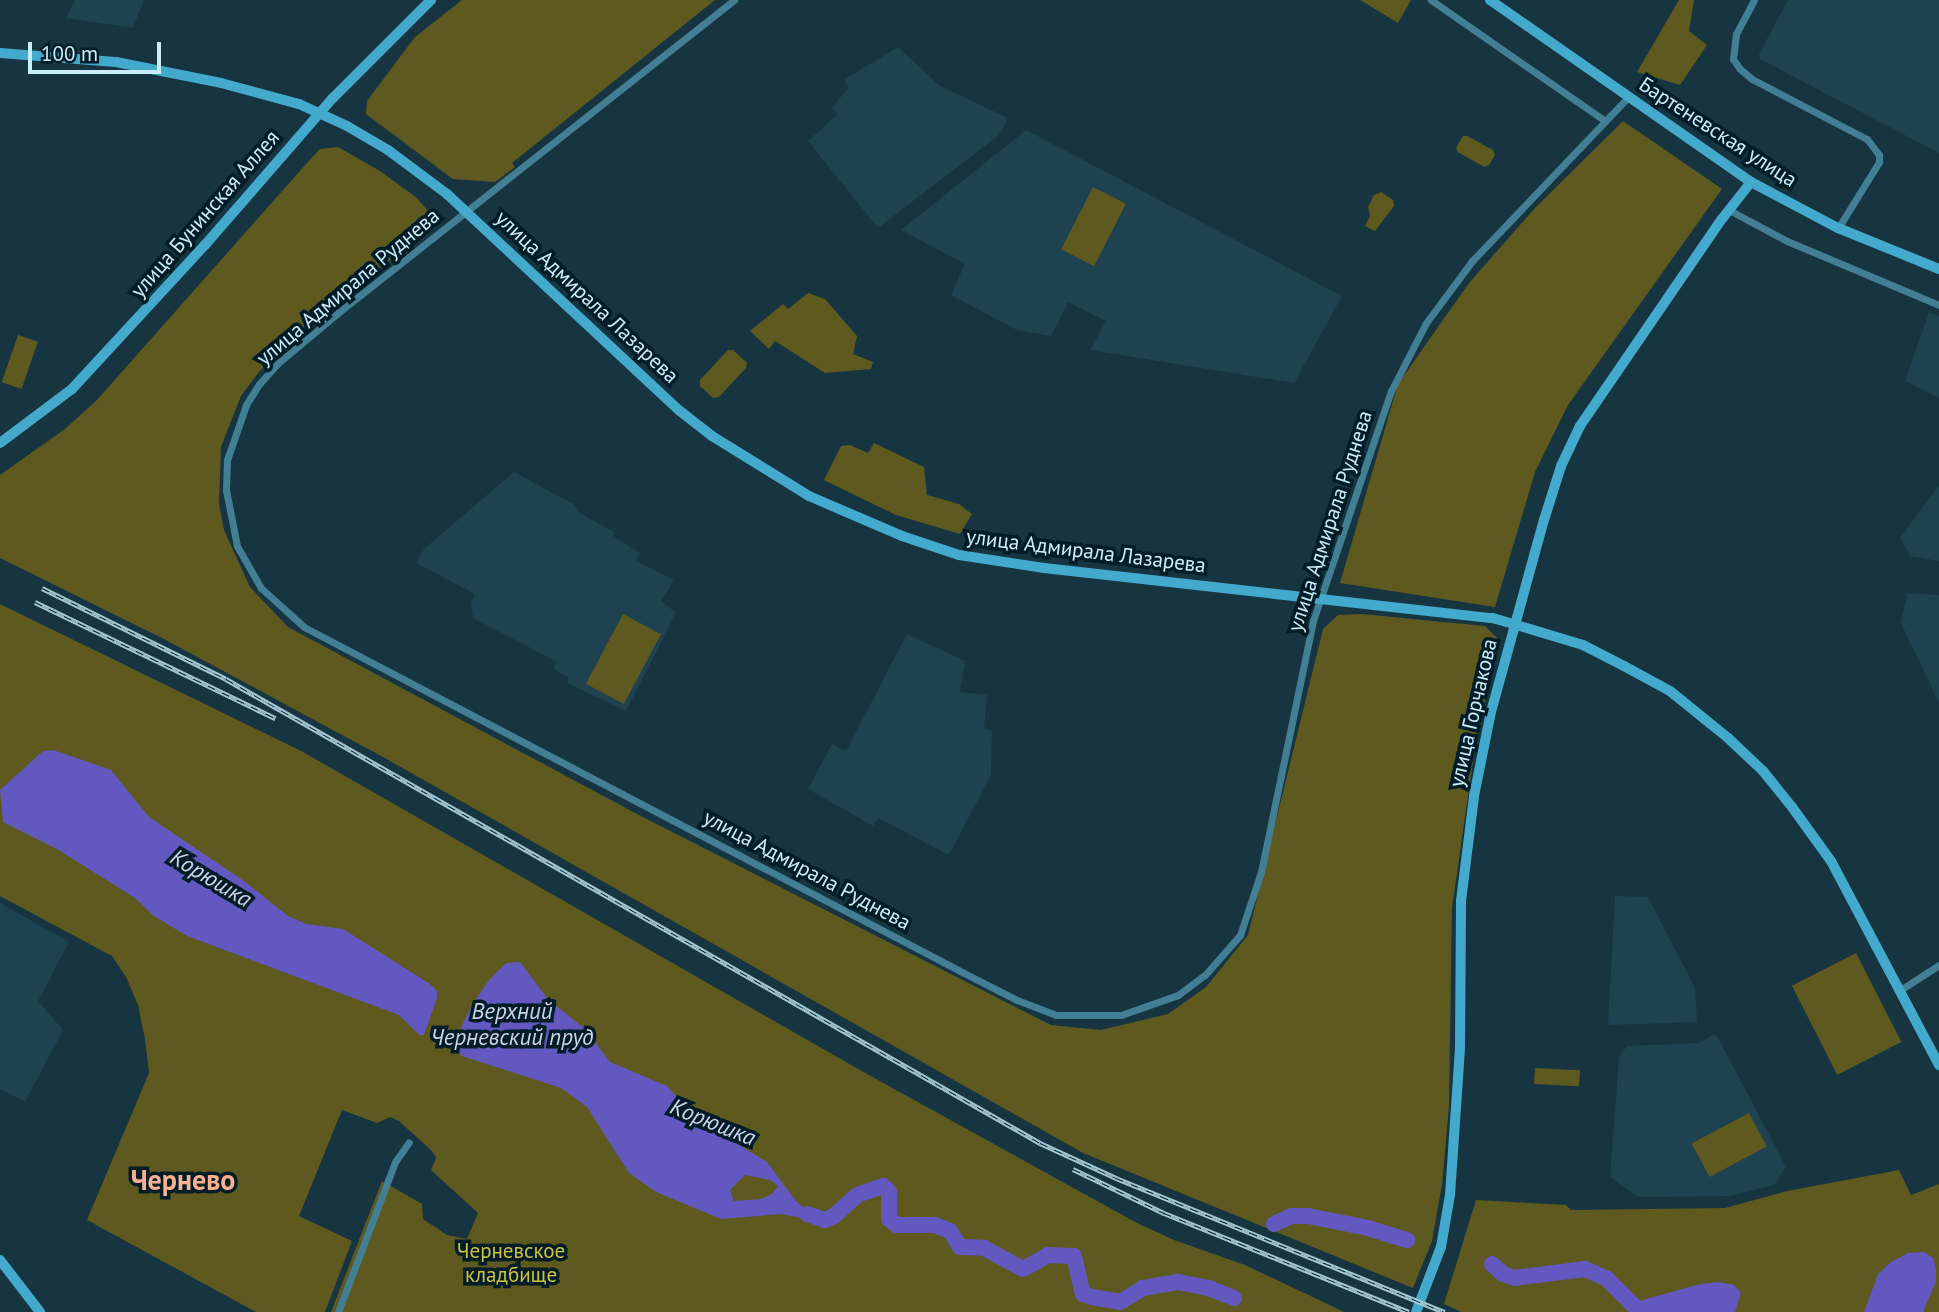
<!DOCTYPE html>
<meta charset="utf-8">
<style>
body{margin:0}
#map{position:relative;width:1939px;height:1312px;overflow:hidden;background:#163541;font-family:"PT Sans",sans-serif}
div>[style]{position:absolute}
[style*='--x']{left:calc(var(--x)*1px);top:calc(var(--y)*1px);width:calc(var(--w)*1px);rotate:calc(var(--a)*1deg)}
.built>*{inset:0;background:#1e424f}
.green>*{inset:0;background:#5e591f;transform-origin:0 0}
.water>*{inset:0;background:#6258bf}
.river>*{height:16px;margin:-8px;padding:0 8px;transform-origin:8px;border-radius:8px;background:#6258bf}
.street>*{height:7px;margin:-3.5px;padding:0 3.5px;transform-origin:3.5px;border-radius:3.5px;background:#437f94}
.secondary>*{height:10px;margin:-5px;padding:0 5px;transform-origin:5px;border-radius:5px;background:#43aacd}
.rail>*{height:5px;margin-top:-2.5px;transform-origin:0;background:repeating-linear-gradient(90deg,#001d27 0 8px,#a4c7d4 0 16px);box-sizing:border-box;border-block:2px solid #a4c7d4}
span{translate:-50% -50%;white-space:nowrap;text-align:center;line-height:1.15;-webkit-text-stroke:7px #001d27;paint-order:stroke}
.street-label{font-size:21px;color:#c9edfb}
.park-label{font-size:21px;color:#cfc23d}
.water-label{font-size:23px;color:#cfd0eb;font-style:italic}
.district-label{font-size:28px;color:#fcb090;font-weight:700}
.scale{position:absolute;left:28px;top:42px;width:133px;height:32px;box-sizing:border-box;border:4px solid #c9edfb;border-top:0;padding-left:9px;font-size:21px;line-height:24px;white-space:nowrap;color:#c9edfb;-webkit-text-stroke:5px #001d27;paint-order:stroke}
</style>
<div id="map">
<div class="built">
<div style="clip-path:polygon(75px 0,144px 0,133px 28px,66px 18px)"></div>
<div style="clip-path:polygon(1788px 0,1939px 0,1939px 153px,1760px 59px,1759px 54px)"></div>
<div style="clip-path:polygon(898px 47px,940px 86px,1008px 118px,999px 135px,878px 228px,808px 141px,838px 114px,832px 108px,849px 87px,844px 80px)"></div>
<div style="clip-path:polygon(1026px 130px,1342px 296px,1294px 383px,1090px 350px,1106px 321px,1068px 302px,1051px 336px,1017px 330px,951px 295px,965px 264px,901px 230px)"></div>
<div style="clip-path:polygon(1929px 312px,1939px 316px,1939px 398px,1905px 381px)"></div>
<div style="clip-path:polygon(514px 472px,575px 505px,578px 512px,614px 532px,613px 536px,640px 553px,636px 561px,674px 580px,661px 601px,676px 613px,626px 711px,567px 683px,569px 678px,554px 669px,557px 662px,473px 618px,471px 603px,475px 594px,416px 563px,424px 549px)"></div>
<div style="clip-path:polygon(1939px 485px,1939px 561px,1910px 556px,1900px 538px)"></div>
<div style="clip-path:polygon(1907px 593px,1939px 595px,1939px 703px,1901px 623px)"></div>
<div style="clip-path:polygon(907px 634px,965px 661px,960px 692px,987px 695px,984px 728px,992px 731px,991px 775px,949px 855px,878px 818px,873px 826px,808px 789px,832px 744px,846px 751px)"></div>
<div style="clip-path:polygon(1615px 896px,1648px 897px,1695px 988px,1697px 1022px,1608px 1025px)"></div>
<div style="clip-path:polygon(0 903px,69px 942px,38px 1001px,63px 1030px,25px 1102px,0 1089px)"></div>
<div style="clip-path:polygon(1716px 1034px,1786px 1167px,1774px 1185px,1730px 1196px,1638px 1197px,1610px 1177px,1619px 1057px,1627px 1046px,1698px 1043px)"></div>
</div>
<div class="green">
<div style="clip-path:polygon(462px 0,715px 0,512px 163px,515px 167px,495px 182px,453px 179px,366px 114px,367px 101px,415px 37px)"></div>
<div style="clip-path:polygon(1360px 0,1411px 0,1398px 23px)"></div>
<div style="clip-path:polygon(1679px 0,1694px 0,1689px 31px,1707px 45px,1680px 85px,1637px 72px)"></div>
<div style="clip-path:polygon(1623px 121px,1722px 189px,1568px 405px,1535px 472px,1495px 607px,1340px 583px,1398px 384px,1469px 283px,1536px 207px)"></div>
<div style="clip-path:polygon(1463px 136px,1467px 136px,1493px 150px,1495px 155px,1489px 165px,1484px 167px,1458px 152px,1456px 148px)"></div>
<div style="clip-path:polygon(338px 147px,380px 171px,417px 198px,438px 223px,295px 334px,259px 372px,241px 396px,221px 447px,219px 504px,224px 530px,250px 587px,288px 627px,637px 814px,1051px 1025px,1101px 1030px,1168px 1014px,1206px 987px,1248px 935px,1323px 629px,1338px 615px,1362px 614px,1485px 626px,1497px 638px,1473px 761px,1452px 908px,1449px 1106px,1442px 1185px,1432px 1241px,1413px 1288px,1083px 1153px,383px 757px,162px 638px,0 558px,0 475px,65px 429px,97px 400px,307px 163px,320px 149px)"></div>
<div style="left:1093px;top:187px;width:37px;height:70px;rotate:27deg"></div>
<div style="clip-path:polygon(1381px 192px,1393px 200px,1394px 206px,1375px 231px,1365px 226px,1370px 216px,1368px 207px,1374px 195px)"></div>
<div style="clip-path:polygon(808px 293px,825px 299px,857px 336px,853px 354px,873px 362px,871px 369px,825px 373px,775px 341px,769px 349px,750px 331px,783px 304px,788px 309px)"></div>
<div style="left:18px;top:335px;width:21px;height:50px;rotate:19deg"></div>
<div style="clip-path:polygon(728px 350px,733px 350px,747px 363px,746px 368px,719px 397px,713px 398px,700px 386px,700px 380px)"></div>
<div style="clip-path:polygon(874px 443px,924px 467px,927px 495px,959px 504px,972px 514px,960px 534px,896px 515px,824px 480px,841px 446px,850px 445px,868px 453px)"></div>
<div style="clip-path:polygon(0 604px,303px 752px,867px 1074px,1137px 1223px,1174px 1240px,1245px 1265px,1344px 1312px,331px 1312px,382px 1181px,422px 1204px,423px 1219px,447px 1235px,467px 1239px,478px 1213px,431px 1170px,436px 1158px,433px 1152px,399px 1121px,390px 1117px,377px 1123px,342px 1110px,299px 1216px,352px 1241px,325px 1312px,256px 1312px,87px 1220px,149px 1073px,145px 1039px,138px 1005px,126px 977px,112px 956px,0 896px)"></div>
<div style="left:623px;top:614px;width:43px;height:79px;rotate:28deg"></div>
<div style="left:1856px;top:953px;width:100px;height:72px;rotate:63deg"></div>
<div style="left:1535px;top:1068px;width:45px;height:16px;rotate:3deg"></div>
<div style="left:1749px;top:1113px;width:38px;height:65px;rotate:62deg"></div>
<div style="clip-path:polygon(1899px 1170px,1911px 1195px,1939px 1184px,1939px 1312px,1461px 1312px,1444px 1304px,1476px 1200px,1566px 1205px,1571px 1210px,1725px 1208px,1787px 1191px)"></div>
</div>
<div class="water">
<div style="clip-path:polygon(53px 750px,111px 770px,149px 817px,244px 881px,288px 916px,306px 924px,343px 929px,430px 984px,437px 991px,437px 998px,424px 1035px,419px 1035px,399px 1015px,187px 936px,154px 916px,135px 898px,57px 849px,3px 822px,0 790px,43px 751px)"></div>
<div style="clip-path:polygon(evenodd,520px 962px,547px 998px,586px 1030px,610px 1062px,667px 1086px,694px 1117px,767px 1162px,796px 1201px,808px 1212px,823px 1218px,824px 1222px,781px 1214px,721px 1219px,656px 1192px,629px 1173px,587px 1107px,561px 1088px,462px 1056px,453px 1044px,472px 1005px,489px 980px,506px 963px,520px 962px,745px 1175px,770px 1180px,778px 1186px,772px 1194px,761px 1199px,734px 1201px,730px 1190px,745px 1175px)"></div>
<div style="clip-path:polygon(1924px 1252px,1933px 1258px,1936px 1268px,1936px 1282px,1923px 1312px,1864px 1312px,1878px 1274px,1891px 1262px,1908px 1253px)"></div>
<div style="clip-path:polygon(1719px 1282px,1734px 1285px,1741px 1293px,1735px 1312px,1633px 1312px,1632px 1303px,1700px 1284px)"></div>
</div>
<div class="river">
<div style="--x:807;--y:1214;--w:19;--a:18"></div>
<div style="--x:825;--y:1220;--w:10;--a:-24"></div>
<div style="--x:834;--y:1216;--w:31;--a:-42"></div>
<div style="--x:857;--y:1195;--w:28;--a:-19"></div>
<div style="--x:883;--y:1186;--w:8;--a:45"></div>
<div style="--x:889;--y:1192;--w:27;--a:90"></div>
<div style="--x:889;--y:1219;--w:10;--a:37"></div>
<div style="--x:897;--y:1225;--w:38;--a:0"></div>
<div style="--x:935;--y:1225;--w:16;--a:22"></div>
<div style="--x:950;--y:1231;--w:19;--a:58"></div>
<div style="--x:960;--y:1247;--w:24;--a:2"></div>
<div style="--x:984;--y:1248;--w:44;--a:28.3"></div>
<div style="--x:1023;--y:1269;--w:29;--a:-29"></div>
<div style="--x:1048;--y:1255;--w:26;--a:2"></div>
<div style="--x:1074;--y:1256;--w:39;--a:77"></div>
<div style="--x:1083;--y:1294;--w:9;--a:18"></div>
<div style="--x:1092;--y:1297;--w:28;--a:10"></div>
<div style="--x:1120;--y:1302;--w:27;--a:-31"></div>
<div style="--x:1143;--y:1288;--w:36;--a:-10"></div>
<div style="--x:1178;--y:1282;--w:32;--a:11"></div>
<div style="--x:1209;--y:1288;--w:27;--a:22"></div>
<div style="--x:1274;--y:1224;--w:19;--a:-25"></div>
<div style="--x:1291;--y:1216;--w:17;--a:0"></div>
<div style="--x:1308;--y:1216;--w:61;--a:11.3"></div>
<div style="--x:1368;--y:1228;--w:41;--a:17.1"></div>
<div style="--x:1492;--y:1264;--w:15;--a:42"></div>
<div style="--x:1503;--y:1274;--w:12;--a:20"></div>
<div style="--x:1514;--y:1278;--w:72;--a:-7.2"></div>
<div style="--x:1585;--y:1269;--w:24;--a:24"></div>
<div style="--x:1607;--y:1279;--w:47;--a:45"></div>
</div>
<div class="street">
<div style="--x:734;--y:0;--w:503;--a:141.7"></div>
<div style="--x:339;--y:312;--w:80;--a:140.1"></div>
<div style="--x:278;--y:363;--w:28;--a:132"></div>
<div style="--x:259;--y:384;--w:25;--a:122"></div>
<div style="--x:246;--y:405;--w:58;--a:109.1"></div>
<div style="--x:227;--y:460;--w:30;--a:92"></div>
<div style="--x:226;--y:490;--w:57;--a:78.9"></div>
<div style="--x:237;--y:546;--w:48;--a:60.3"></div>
<div style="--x:261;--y:588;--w:58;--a:42.2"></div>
<div style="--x:304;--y:627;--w:745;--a:27.67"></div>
<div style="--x:964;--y:973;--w:59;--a:27"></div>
<div style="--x:1017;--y:1000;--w:42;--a:21"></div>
<div style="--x:1056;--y:1015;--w:65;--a:0"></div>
<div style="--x:1121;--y:1015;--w:60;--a:-19.3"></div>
<div style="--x:1178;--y:995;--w:34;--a:-37"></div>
<div style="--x:1205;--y:975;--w:53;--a:-48.8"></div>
<div style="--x:1240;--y:935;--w:66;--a:-71.6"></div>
<div style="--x:1261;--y:872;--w:256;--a:-78.3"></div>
<div style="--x:1313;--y:621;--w:243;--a:-71.3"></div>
<div style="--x:1391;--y:391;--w:76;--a:-62.8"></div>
<div style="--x:1426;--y:323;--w:77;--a:-53.4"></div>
<div style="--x:1472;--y:261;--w:226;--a:-46.4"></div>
<div style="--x:1431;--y:0;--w:212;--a:34.8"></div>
<div style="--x:1754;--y:0;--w:38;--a:118"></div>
<div style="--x:1736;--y:34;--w:25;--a:97"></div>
<div style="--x:1733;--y:59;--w:12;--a:55"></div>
<div style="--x:1740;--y:69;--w:16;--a:40"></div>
<div style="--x:1752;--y:79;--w:130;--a:27.6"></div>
<div style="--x:1867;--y:139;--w:20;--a:53"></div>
<div style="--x:1879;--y:155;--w:7;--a:90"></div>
<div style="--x:1879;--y:162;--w:78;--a:121.8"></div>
<div style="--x:1729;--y:210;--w:66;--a:28.1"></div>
<div style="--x:1787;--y:241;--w:165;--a:22.8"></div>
<div style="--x:1900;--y:990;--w:46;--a:-32.7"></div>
<div style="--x:338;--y:1312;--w:160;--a:-69.2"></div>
<div style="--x:395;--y:1162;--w:24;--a:-55"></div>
</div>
<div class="secondary">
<div style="--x:1490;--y:0;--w:318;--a:34.9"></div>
<div style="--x:1751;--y:182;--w:98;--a:27.9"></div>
<div style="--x:1838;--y:228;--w:109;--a:22.1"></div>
<div style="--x:0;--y:53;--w:116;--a:4.4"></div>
<div style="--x:116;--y:62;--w:107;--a:11.3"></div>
<div style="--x:221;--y:83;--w:81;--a:15.1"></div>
<div style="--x:299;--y:104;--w:53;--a:24.6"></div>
<div style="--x:347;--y:126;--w:48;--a:30.3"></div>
<div style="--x:388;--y:150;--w:74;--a:36.7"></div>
<div style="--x:447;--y:194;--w:318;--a:43"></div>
<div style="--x:680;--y:411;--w:41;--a:38"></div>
<div style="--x:712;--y:436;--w:114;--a:31.7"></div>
<div style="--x:809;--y:496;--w:101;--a:23.3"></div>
<div style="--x:902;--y:536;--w:60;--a:18.4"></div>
<div style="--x:959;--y:555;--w:86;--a:8.7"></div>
<div style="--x:1044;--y:568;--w:452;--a:6.4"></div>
<div style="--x:1493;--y:618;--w:94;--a:16.7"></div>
<div style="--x:1583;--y:645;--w:46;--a:27.1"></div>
<div style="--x:1624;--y:666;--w:52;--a:28.5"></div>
<div style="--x:1670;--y:691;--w:75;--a:39"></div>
<div style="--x:1728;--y:738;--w:48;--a:43.3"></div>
<div style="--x:1763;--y:771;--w:46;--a:51.1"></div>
<div style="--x:1792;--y:807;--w:67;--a:54.2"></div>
<div style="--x:1831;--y:861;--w:231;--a:62.1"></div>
<div style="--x:0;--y:443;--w:90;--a:-36.9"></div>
<div style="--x:72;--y:389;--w:196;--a:-47.3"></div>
<div style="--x:205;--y:245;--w:195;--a:-49"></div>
<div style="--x:333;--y:98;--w:139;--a:-45"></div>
<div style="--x:0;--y:1260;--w:66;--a:52.4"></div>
<div style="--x:1416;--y:1312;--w:70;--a:-69"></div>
<div style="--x:1441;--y:1247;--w:53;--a:-80.2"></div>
<div style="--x:1450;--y:1195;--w:147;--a:-86.1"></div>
<div style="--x:1460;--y:1048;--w:147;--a:-89.6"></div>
<div style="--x:1461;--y:901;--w:106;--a:-82.9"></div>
<div style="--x:1474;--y:796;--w:86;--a:-78.6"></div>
<div style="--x:1491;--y:712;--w:199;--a:-74.6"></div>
<div style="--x:1544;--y:520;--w:57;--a:-72.5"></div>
<div style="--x:1561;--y:466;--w:44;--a:-64.6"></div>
<div style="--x:1580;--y:426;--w:251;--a:-55.6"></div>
<div style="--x:1722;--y:219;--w:47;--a:-51.9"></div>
</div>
<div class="rail">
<div style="--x:42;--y:588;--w:205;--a:26.3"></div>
<div style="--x:226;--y:679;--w:937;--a:29.68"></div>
<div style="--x:1040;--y:1143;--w:84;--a:24.7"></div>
<div style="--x:1116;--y:1178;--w:355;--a:22.2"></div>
<div style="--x:35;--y:602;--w:267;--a:25.8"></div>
<div style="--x:1073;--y:1169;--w:101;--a:25.8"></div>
<div style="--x:1164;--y:1213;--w:264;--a:22"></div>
</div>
<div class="street-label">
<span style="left:1718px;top:132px;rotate:33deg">Бартеневская улица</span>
<span style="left:205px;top:214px;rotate:-49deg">улица Бунинская Аллея</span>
<span style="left:348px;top:287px;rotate:-40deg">улица Адмирала Руднева</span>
<span style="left:587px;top:297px;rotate:43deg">улица Адмирала Лазарева</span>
<span style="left:1330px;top:521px;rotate:-72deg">улица Адмирала Руднева</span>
<span style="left:1086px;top:551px;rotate:7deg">улица Адмирала Лазарева</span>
<span style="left:1473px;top:713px;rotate:-77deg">улица Горчакова</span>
<span style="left:807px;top:870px;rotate:28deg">улица Адмирала Руднева</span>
</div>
<div class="park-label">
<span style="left:511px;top:1263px">Черневское<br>кладбище</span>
</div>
<div class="water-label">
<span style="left:211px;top:878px;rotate:31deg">Корюшка</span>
<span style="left:512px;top:1024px">Верхний<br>Черневский пруд</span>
<span style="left:713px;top:1122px;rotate:22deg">Корюшка</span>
</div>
<div class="district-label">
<span style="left:183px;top:1180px">Чернево</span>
</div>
<div class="scale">100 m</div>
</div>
